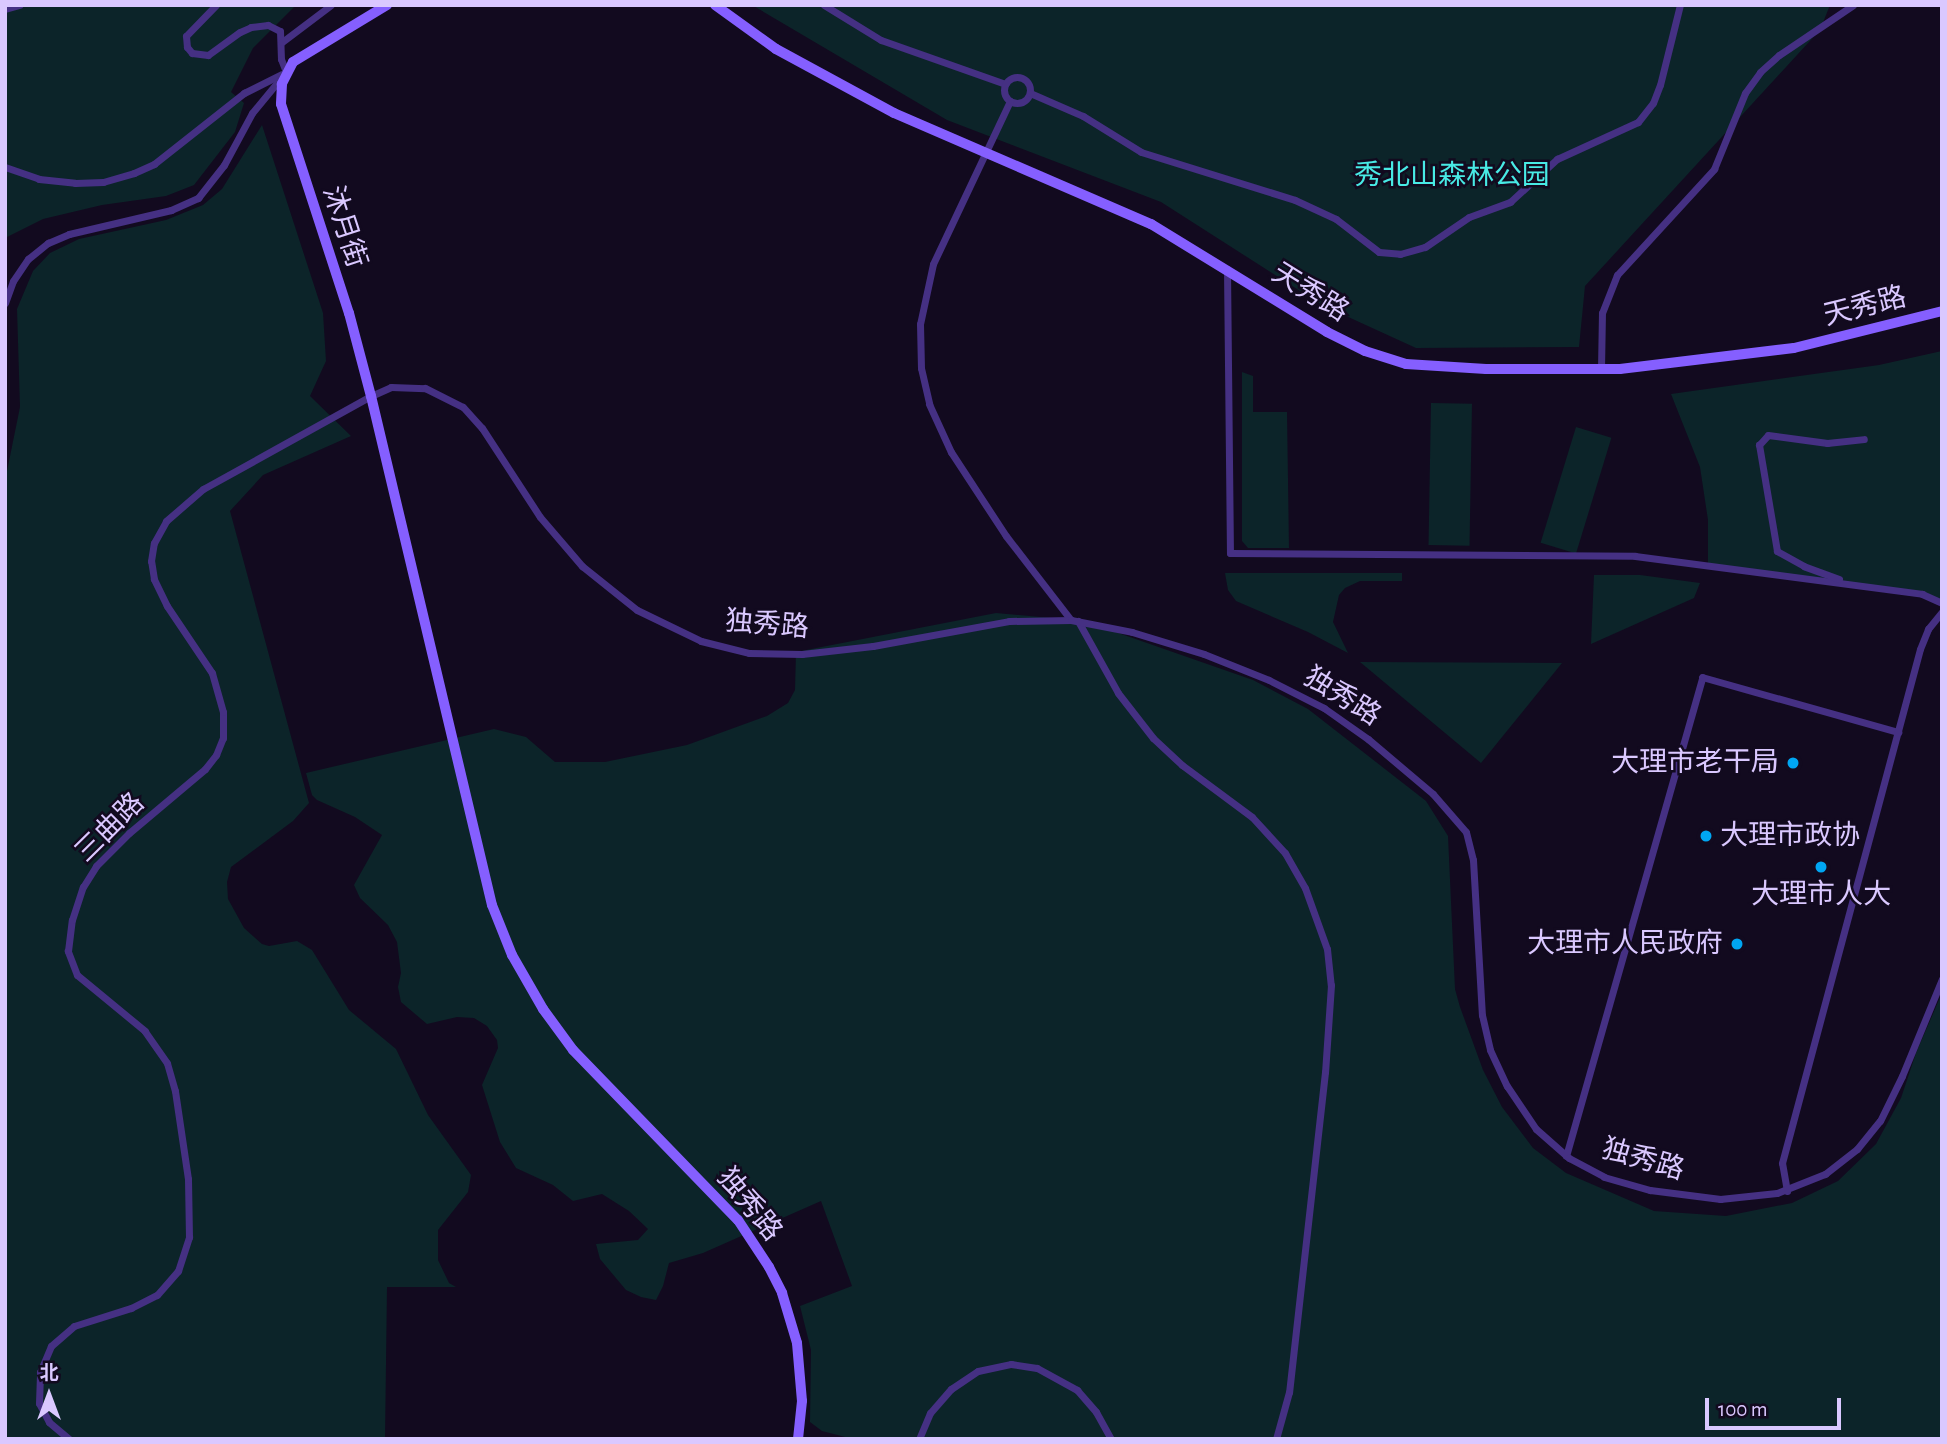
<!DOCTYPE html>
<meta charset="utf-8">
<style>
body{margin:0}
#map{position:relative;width:1947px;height:1444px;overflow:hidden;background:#120a1f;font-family:"Alegreya Sans","Noto Sans SC",sans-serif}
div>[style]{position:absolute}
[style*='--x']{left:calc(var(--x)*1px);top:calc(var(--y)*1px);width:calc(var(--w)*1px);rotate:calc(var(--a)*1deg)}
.green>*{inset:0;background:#0c2429;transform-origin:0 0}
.minor>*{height:7px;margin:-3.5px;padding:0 3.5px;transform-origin:3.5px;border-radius:3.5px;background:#453083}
.minor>.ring{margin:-3.5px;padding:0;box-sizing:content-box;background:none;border:7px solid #453083;border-radius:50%}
.secondary>*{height:10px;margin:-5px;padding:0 5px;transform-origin:5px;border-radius:5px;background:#855fff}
.dots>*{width:19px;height:19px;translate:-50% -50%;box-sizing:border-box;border:4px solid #120a1f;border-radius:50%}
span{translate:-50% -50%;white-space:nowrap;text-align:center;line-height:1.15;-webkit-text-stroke:5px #120a1f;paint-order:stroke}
.park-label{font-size:28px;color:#48eae5}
.street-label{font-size:28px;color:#dac8ff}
.poi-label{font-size:28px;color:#dac8ff}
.right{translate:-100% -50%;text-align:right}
.left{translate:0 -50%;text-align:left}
.frame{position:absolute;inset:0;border:7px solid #dac8ff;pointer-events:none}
.north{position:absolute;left:14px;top:1360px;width:70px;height:70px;-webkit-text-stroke:5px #120a1f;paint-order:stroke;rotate:0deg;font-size:19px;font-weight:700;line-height:28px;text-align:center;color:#dac8ff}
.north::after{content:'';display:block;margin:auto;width:24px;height:32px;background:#dac8ff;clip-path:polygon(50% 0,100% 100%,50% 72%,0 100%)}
.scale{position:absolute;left:1705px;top:1398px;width:136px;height:32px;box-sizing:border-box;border:4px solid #dac8ff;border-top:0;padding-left:9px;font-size:21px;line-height:24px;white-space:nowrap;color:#dac8ff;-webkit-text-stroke:5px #120a1f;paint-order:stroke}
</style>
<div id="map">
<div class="green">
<div style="clip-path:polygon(5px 5px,296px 5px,253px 48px,231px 92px,244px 103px,235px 132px,194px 185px,166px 196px,102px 205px,43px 219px,5px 238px)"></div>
<div style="clip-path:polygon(752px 5px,1830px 5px,1820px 30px,1585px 286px,1579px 347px,1416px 348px,1322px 305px,1161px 202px,947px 120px)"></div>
<div style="clip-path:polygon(262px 125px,323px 313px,326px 361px,310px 396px,351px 436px,263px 475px,230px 511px,309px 803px,293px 821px,231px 867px,227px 882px,228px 899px,244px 928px,262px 944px,269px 946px,297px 941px,312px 950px,349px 1010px,396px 1049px,428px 1115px,471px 1175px,468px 1192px,438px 1230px,438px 1260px,449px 1283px,456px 1287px,387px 1287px,385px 1439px,5px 1439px,5px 481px,20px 407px,17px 309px,33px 271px,50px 253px,79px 239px,166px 220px,203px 205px,222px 189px)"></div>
<div style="clip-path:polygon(1942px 351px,1942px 595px,1939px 600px,1708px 565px,1708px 520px,1700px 467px,1671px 394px,1879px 365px)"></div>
<div style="clip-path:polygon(1242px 372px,1253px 376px,1253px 412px,1287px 412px,1289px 548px,1248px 548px,1242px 541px)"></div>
<div style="left:1431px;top:403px;width:41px;height:142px;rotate:1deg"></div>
<div style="left:1576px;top:427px;width:37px;height:121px;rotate:17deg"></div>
<div style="clip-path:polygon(1225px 573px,1402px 573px,1402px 581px,1360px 581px,1345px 588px,1339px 595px,1333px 622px,1348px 653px,1308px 632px,1236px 601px,1228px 590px)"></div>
<div style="clip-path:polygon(1594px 575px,1640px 575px,1700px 583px,1694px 598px,1591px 644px)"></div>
<div style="clip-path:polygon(996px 613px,1084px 621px,1253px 680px,1308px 709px,1426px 801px,1448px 836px,1455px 989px,1460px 1007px,1483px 1070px,1502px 1107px,1533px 1148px,1566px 1173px,1654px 1211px,1726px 1216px,1792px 1203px,1838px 1181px,1876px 1144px,1901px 1098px,1916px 1053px,1942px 993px,1942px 1439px,853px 1439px,822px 1431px,810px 1422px,811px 1350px,800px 1306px,852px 1286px,821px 1201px,703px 1253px,669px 1263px,663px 1286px,656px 1300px,641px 1297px,626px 1290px,600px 1259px,596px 1244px,638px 1240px,648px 1229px,629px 1211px,602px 1194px,573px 1201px,553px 1185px,516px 1168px,500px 1142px,482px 1085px,498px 1048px,497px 1040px,487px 1026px,474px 1018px,457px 1017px,427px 1024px,401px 1002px,398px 987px,401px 973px,397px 942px,388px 925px,360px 898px,354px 885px,382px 835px,355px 817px,317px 800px,312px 795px,306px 773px,494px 729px,526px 737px,555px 762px,605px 762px,687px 745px,767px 716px,788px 703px,795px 690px,796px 652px)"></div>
<div style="clip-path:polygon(1360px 662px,1562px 663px,1481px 763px)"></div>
</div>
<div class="minor">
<div style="--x:216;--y:5;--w:43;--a:134.1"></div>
<div style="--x:186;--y:36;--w:11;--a:85"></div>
<div style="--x:187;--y:47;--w:8;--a:50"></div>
<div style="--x:192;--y:53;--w:16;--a:7"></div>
<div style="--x:208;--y:55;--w:39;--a:-36"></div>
<div style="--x:240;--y:32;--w:12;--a:-24"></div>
<div style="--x:251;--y:27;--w:17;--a:-7"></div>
<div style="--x:268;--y:25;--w:13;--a:27"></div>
<div style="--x:280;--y:31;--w:28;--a:88"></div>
<div style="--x:281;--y:59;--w:14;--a:69"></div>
<div style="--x:824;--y:5;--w:67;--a:31.6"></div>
<div style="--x:881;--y:40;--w:132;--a:19.5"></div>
<div style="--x:5;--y:9;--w:15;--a:-16"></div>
<div style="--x:282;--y:42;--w:61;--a:-37.1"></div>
<div class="ring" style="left:1004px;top:77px;width:19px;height:19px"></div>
<div style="--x:1030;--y:93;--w:58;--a:23.5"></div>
<div style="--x:1083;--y:116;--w:68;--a:31.8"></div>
<div style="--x:1141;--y:152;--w:161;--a:17.3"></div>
<div style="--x:1295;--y:200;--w:45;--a:24.9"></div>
<div style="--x:1336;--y:219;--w:54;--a:37.5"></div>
<div style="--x:1379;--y:252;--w:21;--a:5"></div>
<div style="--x:1400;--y:254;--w:26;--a:-16"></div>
<div style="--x:1425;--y:247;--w:53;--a:-34.3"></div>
<div style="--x:1469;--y:217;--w:44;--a:-20.1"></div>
<div style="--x:1510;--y:202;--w:64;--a:-42.5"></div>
<div style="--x:1557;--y:159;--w:89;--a:-24.6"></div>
<div style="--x:1638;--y:122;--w:24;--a:-52"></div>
<div style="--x:1653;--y:103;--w:19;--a:-69"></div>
<div style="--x:1660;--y:85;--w:82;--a:-76"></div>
<div style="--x:1010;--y:101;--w:180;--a:115.3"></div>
<div style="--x:933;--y:264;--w:61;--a:102.2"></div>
<div style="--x:920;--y:324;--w:44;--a:88.7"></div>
<div style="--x:921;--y:368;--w:37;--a:77"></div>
<div style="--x:929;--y:404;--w:53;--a:65.4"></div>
<div style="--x:951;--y:452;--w:100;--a:56.8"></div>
<div style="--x:1006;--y:536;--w:106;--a:52.3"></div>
<div style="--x:5;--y:167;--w:36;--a:19"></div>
<div style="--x:39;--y:179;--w:36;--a:6"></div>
<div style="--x:75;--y:183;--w:28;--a:-2"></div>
<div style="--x:103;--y:182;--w:32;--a:-16"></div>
<div style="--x:134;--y:173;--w:22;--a:-24"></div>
<div style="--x:154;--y:164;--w:115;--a:-38.3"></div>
<div style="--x:244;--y:93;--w:42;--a:-26.6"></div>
<div style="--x:1227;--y:269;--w:284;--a:89.4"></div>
<div style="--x:1230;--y:553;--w:405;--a:0.4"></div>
<div style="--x:1635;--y:556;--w:290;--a:7.5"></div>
<div style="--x:1922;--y:594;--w:22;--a:24"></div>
<div style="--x:5;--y:303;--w:23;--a:-70"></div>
<div style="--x:13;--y:281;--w:27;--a:-56"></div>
<div style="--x:28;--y:259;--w:26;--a:-39"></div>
<div style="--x:48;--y:243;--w:23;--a:-23"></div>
<div style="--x:69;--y:234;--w:105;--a:-13.2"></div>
<div style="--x:171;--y:210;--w:30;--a:-24"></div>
<div style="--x:198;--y:198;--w:42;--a:-51.8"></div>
<div style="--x:224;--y:165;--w:59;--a:-61.7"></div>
<div style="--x:252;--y:113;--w:45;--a:-50.4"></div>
<div style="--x:1601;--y:369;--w:56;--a:-89"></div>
<div style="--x:1602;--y:313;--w:41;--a:-68.5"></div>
<div style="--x:1617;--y:275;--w:144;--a:-47.5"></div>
<div style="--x:1714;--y:169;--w:82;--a:-67.8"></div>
<div style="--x:1745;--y:93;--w:26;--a:-54"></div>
<div style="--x:1760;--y:72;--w:25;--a:-42"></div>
<div style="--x:1779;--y:55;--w:89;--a:-34"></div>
<div style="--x:1839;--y:579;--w:37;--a:-160"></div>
<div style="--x:1804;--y:566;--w:31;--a:-151"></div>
<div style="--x:1777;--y:551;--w:108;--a:-99.6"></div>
<div style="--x:1759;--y:445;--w:13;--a:-48"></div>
<div style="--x:1768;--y:435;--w:60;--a:7.7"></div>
<div style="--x:1827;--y:443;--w:37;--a:-6"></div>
<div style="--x:1078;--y:621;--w:82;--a:60.9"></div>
<div style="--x:1118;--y:693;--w:57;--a:52.1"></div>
<div style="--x:1153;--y:738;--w:40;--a:43"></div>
<div style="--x:1182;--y:765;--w:87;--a:36.6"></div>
<div style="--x:1252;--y:817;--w:49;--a:47.5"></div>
<div style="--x:1285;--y:853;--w:40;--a:60.3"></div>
<div style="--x:1305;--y:888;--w:65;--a:70.2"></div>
<div style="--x:1327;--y:949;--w:36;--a:84"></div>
<div style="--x:1331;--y:985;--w:87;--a:93.9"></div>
<div style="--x:1325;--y:1072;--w:322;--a:96.4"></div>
<div style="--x:1289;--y:1392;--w:49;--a:105.5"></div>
<div style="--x:1566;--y:1156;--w:498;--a:-74.1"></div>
<div style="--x:1702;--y:677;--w:204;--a:15.7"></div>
<div style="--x:1787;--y:1191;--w:28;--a:-100"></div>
<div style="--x:1782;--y:1163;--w:532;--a:-74.97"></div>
<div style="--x:1920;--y:649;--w:22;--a:-68"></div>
<div style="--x:1928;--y:629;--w:22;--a:-51"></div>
<div style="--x:69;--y:1439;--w:26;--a:-140"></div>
<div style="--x:49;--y:1422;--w:21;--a:-118"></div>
<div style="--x:39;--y:1403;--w:31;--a:-88"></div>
<div style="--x:40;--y:1372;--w:28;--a:-67"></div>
<div style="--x:51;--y:1346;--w:30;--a:-41"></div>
<div style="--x:74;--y:1326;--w:60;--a:-17.5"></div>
<div style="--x:131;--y:1308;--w:29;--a:-27"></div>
<div style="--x:157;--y:1295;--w:32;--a:-49"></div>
<div style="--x:178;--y:1271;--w:36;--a:-72"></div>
<div style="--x:189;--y:1237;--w:58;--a:-91"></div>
<div style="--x:188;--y:1179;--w:89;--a:-98.4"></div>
<div style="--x:175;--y:1091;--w:29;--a:-106"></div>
<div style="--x:167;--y:1063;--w:39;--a:-125"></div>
<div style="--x:145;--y:1031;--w:88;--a:-140.5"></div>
<div style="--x:77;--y:975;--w:26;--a:-111"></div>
<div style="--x:68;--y:951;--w:31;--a:-83"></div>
<div style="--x:72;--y:920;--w:35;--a:-72"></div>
<div style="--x:83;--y:887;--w:25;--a:-58"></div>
<div style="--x:96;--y:866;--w:47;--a:-45"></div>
<div style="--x:129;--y:833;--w:99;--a:-40.1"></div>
<div style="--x:205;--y:769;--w:18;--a:-52"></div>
<div style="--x:216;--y:755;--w:18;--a:-68"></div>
<div style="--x:223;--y:738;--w:26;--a:-90"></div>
<div style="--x:223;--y:712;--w:41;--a:-105.8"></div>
<div style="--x:212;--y:673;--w:81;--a:-123.9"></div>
<div style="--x:167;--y:606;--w:30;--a:-116"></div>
<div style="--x:154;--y:579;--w:18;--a:-99"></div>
<div style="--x:151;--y:561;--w:18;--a:-81"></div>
<div style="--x:154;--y:543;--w:25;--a:-61"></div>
<div style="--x:166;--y:521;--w:49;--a:-40.9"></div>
<div style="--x:203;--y:489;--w:192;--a:-29"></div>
<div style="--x:371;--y:396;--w:22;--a:-24"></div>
<div style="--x:391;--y:387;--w:34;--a:2"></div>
<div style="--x:425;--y:388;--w:42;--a:26.6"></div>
<div style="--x:463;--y:407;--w:28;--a:48"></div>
<div style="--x:482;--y:428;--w:106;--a:56.9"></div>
<div style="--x:540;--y:517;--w:65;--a:49.4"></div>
<div style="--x:582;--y:566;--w:70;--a:38.7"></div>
<div style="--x:637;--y:610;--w:71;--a:25.8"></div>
<div style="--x:701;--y:641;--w:49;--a:14"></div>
<div style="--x:749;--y:653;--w:53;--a:1.1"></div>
<div style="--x:802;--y:654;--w:71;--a:-6.4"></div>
<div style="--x:873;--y:646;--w:138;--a:-10.4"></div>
<div style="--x:1009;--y:621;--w:62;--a:-0.9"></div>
<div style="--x:1071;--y:620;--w:62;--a:11.1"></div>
<div style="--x:1132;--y:632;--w:75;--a:17"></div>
<div style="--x:1204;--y:654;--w:70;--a:21.8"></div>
<div style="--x:1269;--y:680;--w:62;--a:27"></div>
<div style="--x:1324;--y:708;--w:54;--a:35.2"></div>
<div style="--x:1368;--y:739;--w:85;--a:40.2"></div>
<div style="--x:1433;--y:794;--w:50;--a:49"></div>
<div style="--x:1466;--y:832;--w:29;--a:76"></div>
<div style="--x:1473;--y:860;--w:155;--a:86.7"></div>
<div style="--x:1482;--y:1015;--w:36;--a:77"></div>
<div style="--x:1490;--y:1050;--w:40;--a:65"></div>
<div style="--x:1507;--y:1086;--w:52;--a:56"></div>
<div style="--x:1536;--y:1129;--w:44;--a:41.3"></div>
<div style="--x:1569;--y:1158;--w:40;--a:28"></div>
<div style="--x:1604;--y:1177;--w:48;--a:15.8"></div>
<div style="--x:1650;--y:1190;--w:71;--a:7.3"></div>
<div style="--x:1720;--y:1199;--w:57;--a:-6"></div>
<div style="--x:1777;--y:1193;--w:52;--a:-21.6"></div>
<div style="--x:1825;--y:1174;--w:41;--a:-38"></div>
<div style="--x:1857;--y:1149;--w:36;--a:-51"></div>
<div style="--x:1880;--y:1121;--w:50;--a:-63.9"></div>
<div style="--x:1902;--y:1076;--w:105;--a:-67.6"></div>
<div style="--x:919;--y:1439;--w:28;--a:-67"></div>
<div style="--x:930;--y:1413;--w:32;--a:-49"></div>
<div style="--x:951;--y:1389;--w:32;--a:-34"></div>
<div style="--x:978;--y:1371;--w:34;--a:-12"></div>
<div style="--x:1011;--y:1364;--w:26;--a:9"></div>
<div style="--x:1037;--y:1368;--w:46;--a:28.8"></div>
<div style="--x:1077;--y:1390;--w:29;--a:49"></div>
<div style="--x:1096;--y:1412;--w:31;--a:61"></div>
</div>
<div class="secondary">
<div style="--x:387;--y:5;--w:110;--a:148.8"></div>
<div style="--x:293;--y:62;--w:25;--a:117"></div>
<div style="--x:282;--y:84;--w:20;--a:93"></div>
<div style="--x:281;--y:104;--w:220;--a:72"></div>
<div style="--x:349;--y:313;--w:86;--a:75.2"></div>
<div style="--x:371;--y:396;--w:523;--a:76.63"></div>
<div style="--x:492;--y:905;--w:54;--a:68.2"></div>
<div style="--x:512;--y:955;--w:62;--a:60.1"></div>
<div style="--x:543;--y:1009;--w:51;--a:53.8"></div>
<div style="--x:573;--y:1050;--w:237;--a:45.9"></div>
<div style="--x:738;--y:1220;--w:56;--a:56.6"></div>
<div style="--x:769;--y:1267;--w:29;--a:63"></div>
<div style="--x:782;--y:1293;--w:52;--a:73.3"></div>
<div style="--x:797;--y:1343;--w:58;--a:85.1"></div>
<div style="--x:802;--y:1401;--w:38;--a:96"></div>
<div style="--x:715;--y:5;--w:75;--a:35.8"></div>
<div style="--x:776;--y:49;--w:134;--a:28.5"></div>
<div style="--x:894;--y:113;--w:280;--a:23.4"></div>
<div style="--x:1151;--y:224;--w:206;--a:31.5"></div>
<div style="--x:1327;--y:332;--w:42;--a:26.6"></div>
<div style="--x:1365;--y:351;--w:43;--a:17.6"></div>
<div style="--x:1406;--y:364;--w:80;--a:3.6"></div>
<div style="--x:1486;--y:369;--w:134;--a:0"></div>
<div style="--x:1620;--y:369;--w:175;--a:-6.9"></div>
<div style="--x:1794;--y:348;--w:153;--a:-14"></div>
</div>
<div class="dots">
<div style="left:1793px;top:763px;background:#00a6f3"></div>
<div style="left:1706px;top:836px;background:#00a6f3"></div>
<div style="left:1821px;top:867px;background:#00a6f3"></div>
<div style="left:1737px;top:944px;background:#00a6f3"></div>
</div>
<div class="park-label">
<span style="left:1452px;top:176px">秀北山森林公园</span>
</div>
<div class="street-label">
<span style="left:344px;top:227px;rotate:72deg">沐月街</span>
<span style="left:1310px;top:293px;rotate:32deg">天秀路</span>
<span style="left:1865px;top:307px;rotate:-14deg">天秀路</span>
<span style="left:767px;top:625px;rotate:5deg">独秀路</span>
<span style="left:1342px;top:697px;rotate:32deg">独秀路</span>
<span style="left:110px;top:828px;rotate:-45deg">三曲路</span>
<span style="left:1643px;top:1160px;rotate:16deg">独秀路</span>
<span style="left:749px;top:1205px;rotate:51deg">独秀路</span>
</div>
<div class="poi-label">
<span class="right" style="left:1779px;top:763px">大理市老干局</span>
<span class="left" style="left:1720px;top:836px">大理市政协</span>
<span style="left:1821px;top:895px">大理市人大</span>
<span class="right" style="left:1723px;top:944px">大理市人民政府</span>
</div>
<div class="frame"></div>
<div class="north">北</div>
<div class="scale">100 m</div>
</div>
